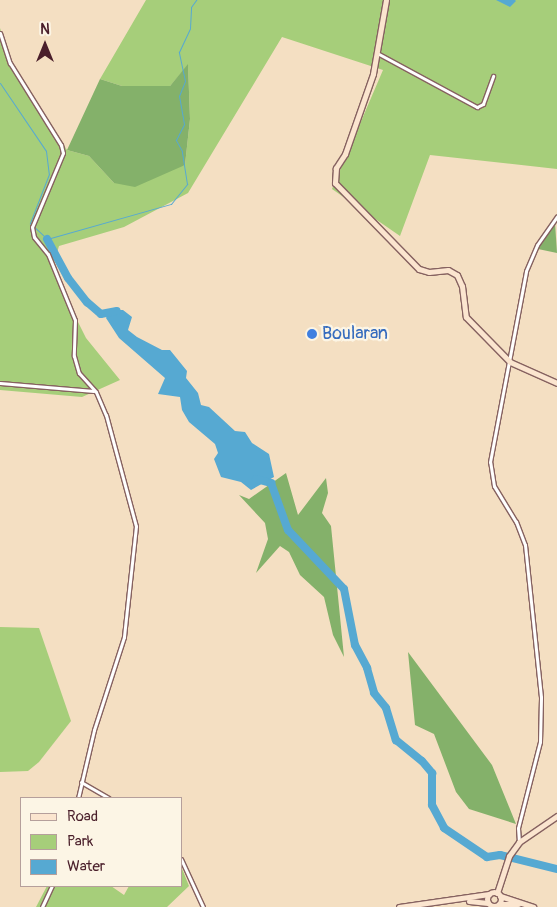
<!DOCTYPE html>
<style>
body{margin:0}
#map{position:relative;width:557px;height:907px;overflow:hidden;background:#f4dfc2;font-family:Pangolin,sans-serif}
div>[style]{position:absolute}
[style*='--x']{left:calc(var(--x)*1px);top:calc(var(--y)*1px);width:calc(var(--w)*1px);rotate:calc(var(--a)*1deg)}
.green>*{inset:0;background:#a6ce7a}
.forest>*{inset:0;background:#84b16a}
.water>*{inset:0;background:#56a9d2}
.stream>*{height:1px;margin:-0.5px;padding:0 0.5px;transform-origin:0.5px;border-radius:0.5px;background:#56a9d2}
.river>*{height:8px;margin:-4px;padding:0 4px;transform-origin:4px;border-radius:4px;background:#56a9d2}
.roads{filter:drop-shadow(1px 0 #866260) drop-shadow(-1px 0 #866260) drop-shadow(0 1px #866260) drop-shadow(0 -1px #866260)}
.street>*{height:3px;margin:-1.5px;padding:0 1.5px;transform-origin:1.5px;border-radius:1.5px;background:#fff}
.secondary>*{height:5px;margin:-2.5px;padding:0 2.5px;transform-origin:2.5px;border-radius:2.5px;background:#fbe5cf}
.secondary>.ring{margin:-2.5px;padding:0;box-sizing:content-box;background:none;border:5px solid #fbe5cf;border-radius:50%}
.dots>*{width:14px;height:14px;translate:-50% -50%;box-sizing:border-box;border:2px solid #fcf5e5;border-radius:50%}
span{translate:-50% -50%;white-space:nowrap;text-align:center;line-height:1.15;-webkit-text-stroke:4.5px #fcf5e5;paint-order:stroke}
.shop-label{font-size:18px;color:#366cbe}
.left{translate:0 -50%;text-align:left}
.legend{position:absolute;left:20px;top:797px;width:162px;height:90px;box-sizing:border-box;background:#fcf5e5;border:1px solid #b59f9b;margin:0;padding:6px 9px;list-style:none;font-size:15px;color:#4a1f2b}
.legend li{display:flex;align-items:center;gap:10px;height:25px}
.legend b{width:25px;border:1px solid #b59f9b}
.north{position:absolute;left:20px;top:20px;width:50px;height:50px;-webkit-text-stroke:4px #fcf5e5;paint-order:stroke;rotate:0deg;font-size:14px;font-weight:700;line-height:20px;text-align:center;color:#4a1f2b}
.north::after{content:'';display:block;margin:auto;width:18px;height:22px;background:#4a1f2b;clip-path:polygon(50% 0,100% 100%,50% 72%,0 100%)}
</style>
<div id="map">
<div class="green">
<div style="clip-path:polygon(146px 0,557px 0,557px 169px,430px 155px,400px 236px,332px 189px,383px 70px,282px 37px,188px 193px,124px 227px,59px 246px,52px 270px,86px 338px,120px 380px,82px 397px,0 390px,0 28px,11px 63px,67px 150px,89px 156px,114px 183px,185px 165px,190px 119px,188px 65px,170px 86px,122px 86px,100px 79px)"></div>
<div style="clip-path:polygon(0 627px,39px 628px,71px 721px,39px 762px,28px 771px,0 772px)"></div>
<div style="clip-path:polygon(181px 866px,189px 886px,167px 907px,36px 907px,47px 886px,111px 886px,124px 895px,129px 886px,181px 886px)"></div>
</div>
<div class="forest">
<div style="clip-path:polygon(188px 64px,190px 119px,185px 165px,135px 187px,114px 183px,89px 156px,67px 150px,100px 79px,122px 86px,170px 86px)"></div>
<div style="clip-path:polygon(555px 222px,557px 253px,538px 249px)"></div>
<div style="clip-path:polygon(286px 473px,298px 515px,326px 478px,328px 493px,322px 513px,331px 526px,344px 657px,333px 635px,324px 597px,300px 575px,289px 552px,280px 546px,256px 573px,268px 539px,265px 523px,239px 495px,249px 499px)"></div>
<div style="clip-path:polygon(408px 652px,492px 765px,516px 824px,469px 809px,456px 792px,434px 734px,415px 725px)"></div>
</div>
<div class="water">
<div style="clip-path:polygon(496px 0,515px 0,516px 1px,510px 7px)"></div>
<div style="clip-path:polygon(110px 310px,123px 310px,132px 317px,128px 330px,137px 337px,162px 350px,170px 350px,187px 371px,186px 378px,198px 393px,201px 405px,209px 407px,235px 431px,245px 432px,252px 443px,269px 454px,274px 477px,251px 490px,241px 482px,221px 477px,214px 459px,218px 453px,215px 444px,189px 422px,182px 410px,180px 397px,158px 394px,165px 378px,119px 338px,106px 318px)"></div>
</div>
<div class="stream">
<div style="--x:0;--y:83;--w:82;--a:55.9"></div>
<div style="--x:46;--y:151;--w:23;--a:83"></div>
<div style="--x:49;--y:174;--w:53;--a:111.2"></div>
<div style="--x:30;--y:223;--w:23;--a:43"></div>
<div style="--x:47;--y:239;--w:129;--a:-15.8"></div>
<div style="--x:171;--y:204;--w:26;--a:-51"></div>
<div style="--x:187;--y:184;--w:33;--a:-99"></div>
<div style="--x:182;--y:151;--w:13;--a:-119"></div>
<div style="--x:176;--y:140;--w:18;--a:-63"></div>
<div style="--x:184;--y:124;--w:28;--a:-100"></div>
<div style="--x:179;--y:96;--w:16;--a:-68"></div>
<div style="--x:185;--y:81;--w:30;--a:-102"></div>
<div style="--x:179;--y:52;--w:26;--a:-65"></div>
<div style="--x:190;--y:28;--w:21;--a:-87"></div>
<div style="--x:191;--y:7;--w:9;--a:-54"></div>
</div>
<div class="river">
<div style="--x:47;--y:239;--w:44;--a:61.7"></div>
<div style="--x:68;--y:278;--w:31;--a:52"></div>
<div style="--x:87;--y:302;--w:18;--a:41"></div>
<div style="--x:101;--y:314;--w:16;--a:-11"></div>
<div style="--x:256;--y:479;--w:16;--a:15"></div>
<div style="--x:271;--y:483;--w:50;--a:70.1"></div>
<div style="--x:288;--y:530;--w:81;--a:46.5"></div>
<div style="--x:344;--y:589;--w:57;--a:78.9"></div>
<div style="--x:355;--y:645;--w:26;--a:62"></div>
<div style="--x:367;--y:668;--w:26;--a:74"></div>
<div style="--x:374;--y:693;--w:19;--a:51"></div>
<div style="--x:386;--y:708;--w:34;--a:73"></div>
<div style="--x:396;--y:740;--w:33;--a:39"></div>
<div style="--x:422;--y:761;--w:16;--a:50"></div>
<div style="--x:432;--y:773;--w:32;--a:90"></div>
<div style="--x:432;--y:805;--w:26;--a:62"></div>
<div style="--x:444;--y:828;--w:52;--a:34"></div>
<div style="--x:487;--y:857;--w:13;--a:-9"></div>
<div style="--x:500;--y:855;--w:59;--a:13.8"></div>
</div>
<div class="roads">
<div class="street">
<div style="--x:0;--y:33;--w:32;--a:72"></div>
<div style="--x:10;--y:63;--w:97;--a:58.1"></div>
<div style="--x:61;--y:145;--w:8;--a:76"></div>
<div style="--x:63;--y:153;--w:80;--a:112.7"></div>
<div style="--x:32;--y:227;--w:10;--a:79"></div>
<div style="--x:34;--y:237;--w:22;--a:51"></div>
<div style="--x:48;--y:254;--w:71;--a:67.8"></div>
<div style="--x:75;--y:320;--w:36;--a:92"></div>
<div style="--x:74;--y:356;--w:18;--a:74"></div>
<div style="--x:79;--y:373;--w:25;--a:48"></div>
<div style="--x:96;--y:392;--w:25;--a:67"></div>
<div style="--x:106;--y:415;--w:115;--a:74.9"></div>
<div style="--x:136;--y:526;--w:112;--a:96.2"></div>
<div style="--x:124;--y:637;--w:98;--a:107.9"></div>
<div style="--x:94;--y:730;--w:70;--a:103.2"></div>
<div style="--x:377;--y:53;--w:114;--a:28.4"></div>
<div style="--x:477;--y:107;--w:7;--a:-27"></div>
<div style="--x:483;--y:104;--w:30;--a:-70"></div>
<div style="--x:0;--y:383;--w:94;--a:4.9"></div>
<div style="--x:81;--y:782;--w:32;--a:30"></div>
<div style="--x:519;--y:842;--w:14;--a:-94"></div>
<div style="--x:518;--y:828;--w:89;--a:-75.7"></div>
<div style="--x:540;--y:742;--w:45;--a:-88.7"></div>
<div style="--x:541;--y:697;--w:153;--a:-96"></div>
<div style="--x:525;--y:545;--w:25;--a:-111"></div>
<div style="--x:516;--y:522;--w:42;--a:-121.4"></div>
<div style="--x:494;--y:486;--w:24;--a:-99"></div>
<div style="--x:490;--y:462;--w:194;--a:-79.3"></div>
<div style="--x:526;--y:271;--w:28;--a:-67"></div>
<div style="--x:537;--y:245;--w:35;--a:-55"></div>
<div style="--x:181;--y:859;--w:53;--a:65.4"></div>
<div style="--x:42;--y:907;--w:23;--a:-65"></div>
</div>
<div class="secondary">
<div style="--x:386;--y:0;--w:75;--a:100"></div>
<div style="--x:373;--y:74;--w:85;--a:109.3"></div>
<div style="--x:345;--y:154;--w:17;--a:123"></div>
<div style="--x:336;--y:168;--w:15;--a:94"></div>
<div style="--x:335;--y:183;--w:120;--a:45.7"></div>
<div style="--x:419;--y:269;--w:10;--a:17"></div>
<div style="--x:429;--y:272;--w:19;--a:-6"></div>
<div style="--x:448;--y:270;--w:10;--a:29"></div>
<div style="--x:457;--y:275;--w:12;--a:66"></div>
<div style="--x:462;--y:286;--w:31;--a:83"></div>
<div style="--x:466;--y:317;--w:63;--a:45.6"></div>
<div style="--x:510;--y:362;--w:51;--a:24.1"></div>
<div class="ring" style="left:487px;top:892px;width:9px;height:9px"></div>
<div style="--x:497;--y:893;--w:39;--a:-72"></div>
<div style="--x:509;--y:856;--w:17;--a:-54"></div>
<div style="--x:519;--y:842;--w:46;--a:-34.4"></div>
<div style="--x:500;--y:896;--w:35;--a:18"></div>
<div style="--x:469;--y:901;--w:19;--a:6"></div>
<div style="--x:499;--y:904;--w:19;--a:0"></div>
<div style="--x:399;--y:907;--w:91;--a:-8.2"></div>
</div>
</div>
<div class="dots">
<div style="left:312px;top:334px;background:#3f7fe0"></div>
</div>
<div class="shop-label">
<span class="left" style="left:322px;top:334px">Boularan</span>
</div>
<ul class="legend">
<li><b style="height:6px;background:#fbe5cf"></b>Road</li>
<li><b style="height:14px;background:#a6ce7a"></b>Park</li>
<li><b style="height:14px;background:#56a9d2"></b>Water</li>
</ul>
<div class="north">N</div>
</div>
